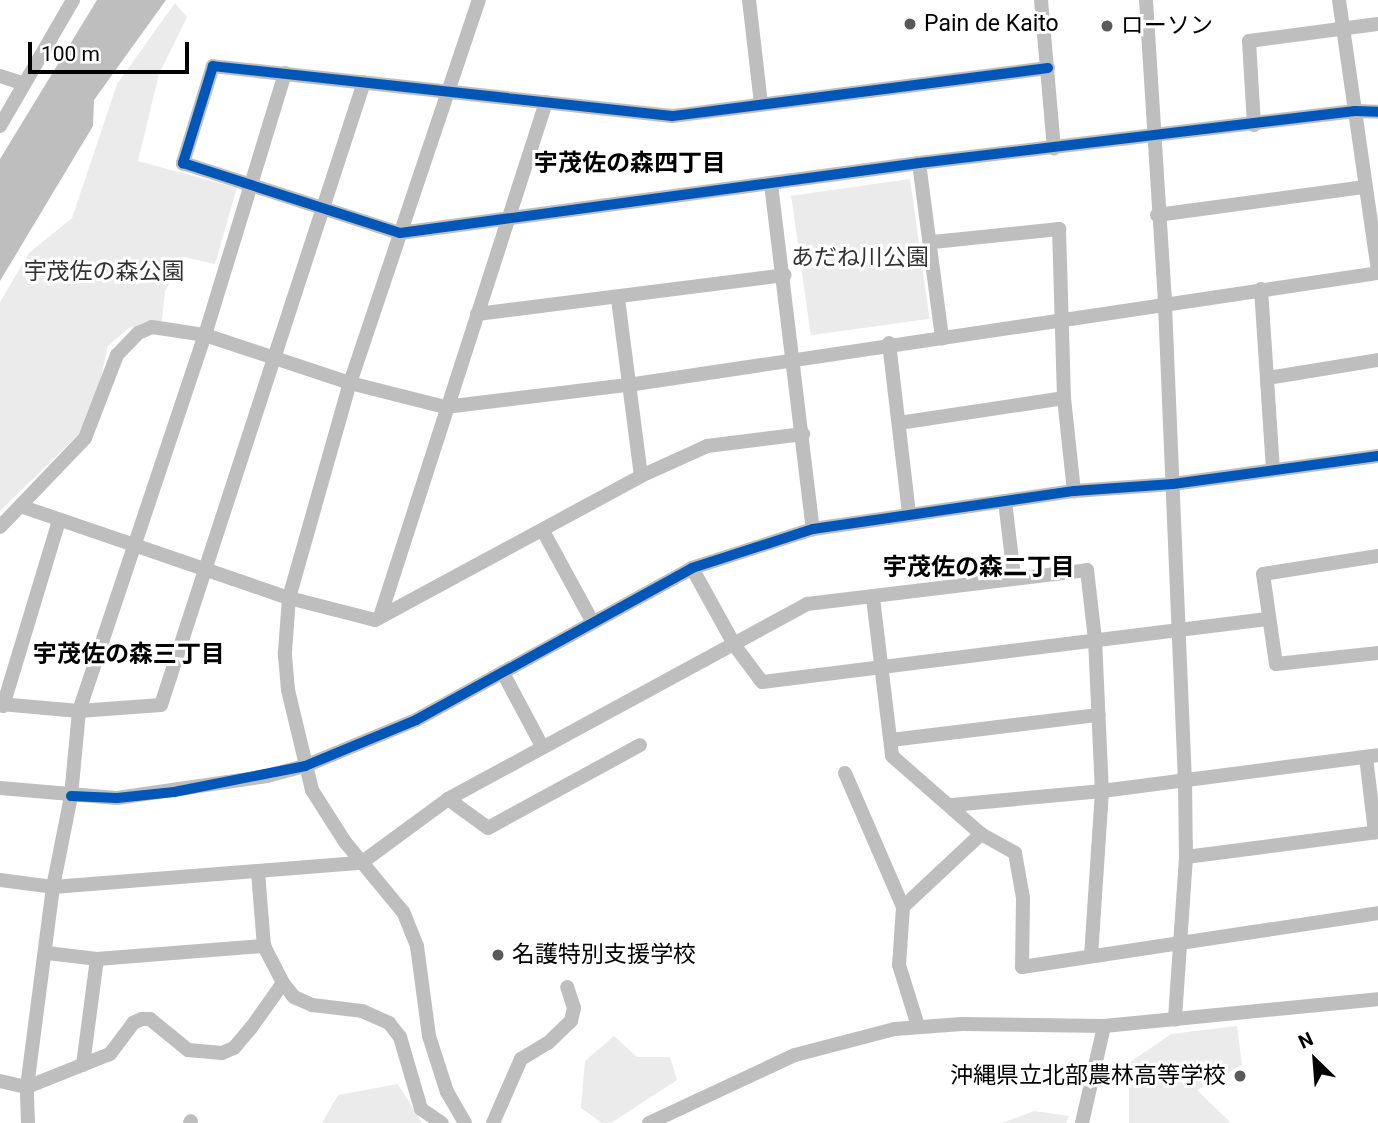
<!DOCTYPE html>
<meta charset="utf-8">
<style>
body{margin:0}
#map{position:relative;width:1378px;height:1123px;overflow:hidden;background:#fff;font-family:Roboto,"Noto Sans JP",sans-serif}
div>[style]{position:absolute}
[style*='--x']{left:calc(var(--x)*1px);top:calc(var(--y)*1px);width:calc(var(--w)*1px);rotate:calc(var(--a)*1deg)}
.green>*{inset:0;background:#ebebeb;transform-origin:0 0}
.water>*{inset:0;background:#bebebe}
.minor>*{height:14px;margin:-7px;padding:0 7px;transform-origin:7px;border-radius:7px;background:#bebebe}
.cycleway>*{height:10px;margin:-5px;padding:0 5px;transform-origin:5px;border-radius:5px;background:#0057b8}
.dots>*{width:19px;height:19px;translate:-50% -50%;box-sizing:border-box;border:4px solid #fff;border-radius:50%}
span{translate:-50% -50%;white-space:nowrap;text-align:center;line-height:1.15;-webkit-text-stroke:6px #fff;paint-order:stroke}
.poi-label{font-size:23px;color:#000}
.left{translate:0 -50%;text-align:left}
.right{translate:-100% -50%;text-align:right}
.park-label{font-size:23px;color:#323232}
.neighbourhood-label{font-size:24px;color:#000;font-weight:700}
.north{position:absolute;left:1280px;top:1025px;width:70px;height:70px;-webkit-text-stroke:5px #fff;paint-order:stroke;rotate:335deg;font-size:19px;font-weight:700;line-height:28px;text-align:center;color:#000}
.north::after{content:'';display:block;margin:auto;width:24px;height:32px;background:#000;clip-path:polygon(50% 0,100% 100%,50% 72%,0 100%)}
.scale{position:absolute;left:28px;top:42px;width:161px;height:32px;box-sizing:border-box;border:4px solid #000;border-top:0;padding-left:9px;font-size:21px;line-height:24px;white-space:nowrap;color:#000;-webkit-text-stroke:5px #fff;paint-order:stroke}
</style>
<div id="map">
<div class="green">
<div style="clip-path:polygon(175px 3px,187px 17px,159px 74px,138px 161px,237px 188px,215px 264px,184px 257px,165px 291px,162px 321px,129px 328px,108px 346px,96px 399px,78px 435px,0 511px,0 302px,29px 253px,72px 218px,117px 84px)"></div>
<div style="left:910px;top:179px;width:141px;height:120px;rotate:82deg"></div>
<div style="clip-path:polygon(1237px 1026px,1242px 1065px,1197px 1090px,1231px 1123px,1129px 1123px,1129px 1063px,1171px 1034px)"></div>
<div style="clip-path:polygon(614px 1036px,637px 1057px,670px 1057px,677px 1080px,611px 1123px,602px 1123px,581px 1108px,585px 1061px)"></div>
<div style="clip-path:polygon(398px 1084px,422px 1123px,322px 1123px,338px 1095px)"></div>
<div style="clip-path:polygon(1034px 1111px,1069px 1116px,1066px 1123px,1002px 1123px)"></div>
</div>
<div class="water">
<div style="clip-path:polygon(97px 0,166px 0,94px 100px,93px 126px,0 281px,0 159px)"></div>
</div>
<div class="minor">
<div style="--x:749;--y:0;--w:105;--a:83.4"></div>
<div style="--x:1041;--y:0;--w:149;--a:85"></div>
<div style="--x:1146;--y:0;--w:306;--a:86.4"></div>
<div style="--x:1165;--y:305;--w:475;--a:87.6"></div>
<div style="--x:1185;--y:780;--w:77;--a:89.3"></div>
<div style="--x:1186;--y:857;--w:163;--a:93.9"></div>
<div style="--x:1339;--y:0;--w:275;--a:81.8"></div>
<div style="--x:1048;--y:68;--w:379;--a:172.7"></div>
<div style="--x:672;--y:116;--w:462;--a:-173.8"></div>
<div style="--x:213;--y:66;--w:102;--a:107.2"></div>
<div style="--x:183;--y:163;--w:228;--a:17.9"></div>
<div style="--x:400;--y:233;--w:524;--a:-7.68"></div>
<div style="--x:919;--y:163;--w:439;--a:-6.8"></div>
<div style="--x:1355;--y:111;--w:23;--a:2"></div>
<div style="--x:0;--y:76;--w:25;--a:18"></div>
<div style="--x:1254;--y:125;--w:84;--a:-93.4"></div>
<div style="--x:1249;--y:41;--w:130;--a:-7.5"></div>
<div style="--x:0;--y:126;--w:146;--a:-59.9"></div>
<div style="--x:919;--y:163;--w:177;--a:82.5"></div>
<div style="--x:771;--y:184;--w:348;--a:83.1"></div>
<div style="--x:1157;--y:215;--w:210;--a:-7.7"></div>
<div style="--x:933;--y:242;--w:127;--a:-5.9"></div>
<div style="--x:1059;--y:229;--w:169;--a:88.3"></div>
<div style="--x:1064;--y:398;--w:94;--a:83.9"></div>
<div style="--x:1261;--y:289;--w:179;--a:86.2"></div>
<div style="--x:618;--y:299;--w:178;--a:82.6"></div>
<div style="--x:477;--y:314;--w:310;--a:-7.2"></div>
<div style="--x:889;--y:343;--w:171;--a:83.3"></div>
<div style="--x:1268;--y:378;--w:111;--a:-9.3"></div>
<div style="--x:899;--y:423;--w:167;--a:-8.6"></div>
<div style="--x:1005;--y:501;--w:77;--a:83.2"></div>
<div style="--x:23;--y:507;--w:281;--a:18.9"></div>
<div style="--x:289;--y:598;--w:89;--a:14.3"></div>
<div style="--x:375;--y:620;--w:302;--a:-28.4"></div>
<div style="--x:641;--y:476;--w:72;--a:-24.4"></div>
<div style="--x:707;--y:446;--w:97;--a:-7.1"></div>
<div style="--x:0;--y:527;--w:123;--a:-46.3"></div>
<div style="--x:85;--y:438;--w:89;--a:-68.9"></div>
<div style="--x:117;--y:355;--w:30;--a:-46"></div>
<div style="--x:138;--y:333;--w:15;--a:-23"></div>
<div style="--x:152;--y:327;--w:54;--a:8.6"></div>
<div style="--x:205;--y:335;--w:153;--a:18.3"></div>
<div style="--x:350;--y:383;--w:98;--a:14.2"></div>
<div style="--x:445;--y:407;--w:184;--a:-6.9"></div>
<div style="--x:628;--y:385;--w:758;--a:-8.49"></div>
<div style="--x:543;--y:531;--w:102;--a:61.4"></div>
<div style="--x:1378;--y:556;--w:116;--a:171.1"></div>
<div style="--x:1263;--y:574;--w:91;--a:81.8"></div>
<div style="--x:1276;--y:664;--w:103;--a:-6.2"></div>
<div style="--x:692;--y:568;--w:89;--a:61.1"></div>
<div style="--x:735;--y:646;--w:45;--a:53.1"></div>
<div style="--x:762;--y:682;--w:509;--a:-7.11"></div>
<div style="--x:873;--y:598;--w:159;--a:83.1"></div>
<div style="--x:892;--y:756;--w:118;--a:41.2"></div>
<div style="--x:981;--y:834;--w:39;--a:29"></div>
<div style="--x:1015;--y:853;--w:46;--a:79.9"></div>
<div style="--x:1023;--y:898;--w:69;--a:90.8"></div>
<div style="--x:1022;--y:967;--w:360;--a:-8.6"></div>
<div style="--x:380;--y:617;--w:541;--a:-72.13"></div>
<div style="--x:503;--y:673;--w:83;--a:61.9"></div>
<div style="--x:0;--y:704;--w:79;--a:5.1"></div>
<div style="--x:79;--y:711;--w:82;--a:-4.2"></div>
<div style="--x:161;--y:705;--w:655;--a:-71.95"></div>
<div style="--x:3;--y:706;--w:193;--a:-73.2"></div>
<div style="--x:891;--y:740;--w:209;--a:-6.9"></div>
<div style="--x:1366;--y:757;--w:76;--a:83.2"></div>
<div style="--x:845;--y:773;--w:146;--a:66.6"></div>
<div style="--x:903;--y:907;--w:58;--a:93.9"></div>
<div style="--x:899;--y:965;--w:64;--a:72.7"></div>
<div style="--x:0;--y:788;--w:117;--a:4.9"></div>
<div style="--x:117;--y:798;--w:152;--a:-8.3"></div>
<div style="--x:267;--y:776;--w:39;--a:-15"></div>
<div style="--x:305;--y:766;--w:120;--a:-22.5"></div>
<div style="--x:416;--y:720;--w:315;--a:-28.8"></div>
<div style="--x:692;--y:568;--w:127;--a:-17.9"></div>
<div style="--x:813;--y:529;--w:264;--a:-8.3"></div>
<div style="--x:1074;--y:491;--w:99;--a:-4"></div>
<div style="--x:1173;--y:484;--w:207;--a:-7.8"></div>
<div style="--x:448;--y:799;--w:49;--a:35.9"></div>
<div style="--x:488;--y:828;--w:173;--a:-28.6"></div>
<div style="--x:952;--y:805;--w:151;--a:-5.3"></div>
<div style="--x:1102;--y:791;--w:278;--a:-7.4"></div>
<div style="--x:1186;--y:857;--w:194;--a:-7.4"></div>
<div style="--x:258;--y:872;--w:74;--a:85.4"></div>
<div style="--x:264;--y:946;--w:42;--a:62.8"></div>
<div style="--x:283;--y:983;--w:18;--a:52"></div>
<div style="--x:294;--y:997;--w:20;--a:24"></div>
<div style="--x:312;--y:1005;--w:50;--a:6.8"></div>
<div style="--x:362;--y:1011;--w:30;--a:24"></div>
<div style="--x:389;--y:1023;--w:18;--a:52"></div>
<div style="--x:400;--y:1037;--w:75;--a:73.7"></div>
<div style="--x:421;--y:1109;--w:25;--a:34"></div>
<div style="--x:0;--y:880;--w:53;--a:7.5"></div>
<div style="--x:53;--y:887;--w:309;--a:-4.5"></div>
<div style="--x:361;--y:863;--w:108;--a:-36.3"></div>
<div style="--x:448;--y:799;--w:409;--a:-28.5"></div>
<div style="--x:807;--y:604;--w:282;--a:-6.9"></div>
<div style="--x:1087;--y:570;--w:69;--a:83.4"></div>
<div style="--x:1095;--y:639;--w:152;--a:87.4"></div>
<div style="--x:1102;--y:791;--w:165;--a:93.8"></div>
<div style="--x:903;--y:907;--w:107;--a:-43.1"></div>
<div style="--x:47;--y:953;--w:50;--a:6.8"></div>
<div style="--x:97;--y:959;--w:168;--a:-4.5"></div>
<div style="--x:83;--y:1065;--w:107;--a:-82.5"></div>
<div style="--x:0;--y:1081;--w:28;--a:13"></div>
<div style="--x:27;--y:1087;--w:89;--a:-21.7"></div>
<div style="--x:110;--y:1054;--w:39;--a:-53"></div>
<div style="--x:133;--y:1023;--w:10;--a:-24"></div>
<div style="--x:142;--y:1019;--w:8;--a:0"></div>
<div style="--x:150;--y:1019;--w:49;--a:39.2"></div>
<div style="--x:188;--y:1050;--w:34;--a:5"></div>
<div style="--x:222;--y:1053;--w:13;--a:-23"></div>
<div style="--x:234;--y:1048;--w:26;--a:-50"></div>
<div style="--x:251;--y:1028;--w:55;--a:-54.6"></div>
<div style="--x:28;--y:1123;--w:36;--a:-92"></div>
<div style="--x:27;--y:1087;--w:202;--a:-82.6"></div>
<div style="--x:53;--y:887;--w:93;--a:-78.8"></div>
<div style="--x:71;--y:796;--w:85;--a:-84.6"></div>
<div style="--x:79;--y:711;--w:397;--a:-71.5"></div>
<div style="--x:205;--y:335;--w:274;--a:-73"></div>
<div style="--x:190;--y:1123;--w:2;--a:-63"></div>
<div style="--x:465;--y:1123;--w:36;--a:-120"></div>
<div style="--x:447;--y:1092;--w:59;--a:-107.8"></div>
<div style="--x:429;--y:1036;--w:91;--a:-97.6"></div>
<div style="--x:417;--y:946;--w:37;--a:-112"></div>
<div style="--x:403;--y:912;--w:91;--a:-129.6"></div>
<div style="--x:345;--y:842;--w:62;--a:-122.4"></div>
<div style="--x:312;--y:790;--w:103;--a:-103.5"></div>
<div style="--x:288;--y:690;--w:38;--a:-95"></div>
<div style="--x:285;--y:652;--w:54;--a:-85.8"></div>
<div style="--x:289;--y:598;--w:223;--a:-74.2"></div>
<div style="--x:350;--y:383;--w:404;--a:-71.4"></div>
<div style="--x:493;--y:1123;--w:70;--a:-66.4"></div>
<div style="--x:521;--y:1059;--w:31;--a:-31"></div>
<div style="--x:548;--y:1043;--w:32;--a:-44"></div>
<div style="--x:571;--y:1021;--w:13;--a:-77"></div>
<div style="--x:574;--y:1008;--w:22;--a:-108"></div>
<div style="--x:649;--y:1123;--w:161;--a:-25"></div>
<div style="--x:795;--y:1055;--w:103;--a:-14.6"></div>
<div style="--x:895;--y:1029;--w:67;--a:-4.3"></div>
<div style="--x:962;--y:1024;--w:142;--a:0.8"></div>
<div style="--x:1104;--y:1026;--w:275;--a:-5.6"></div>
<div style="--x:1082;--y:1123;--w:99;--a:-77.2"></div>
</div>
<div class="cycleway">
<div style="--x:1048;--y:68;--w:379;--a:172.7"></div>
<div style="--x:672;--y:116;--w:462;--a:-173.8"></div>
<div style="--x:213;--y:66;--w:102;--a:107.2"></div>
<div style="--x:183;--y:163;--w:228;--a:17.9"></div>
<div style="--x:400;--y:233;--w:524;--a:-7.68"></div>
<div style="--x:919;--y:163;--w:439;--a:-6.8"></div>
<div style="--x:1355;--y:111;--w:23;--a:2"></div>
<div style="--x:71;--y:796;--w:46;--a:2.5"></div>
<div style="--x:117;--y:798;--w:57;--a:-6"></div>
<div style="--x:174;--y:792;--w:134;--a:-11.2"></div>
<div style="--x:305;--y:766;--w:120;--a:-22.5"></div>
<div style="--x:416;--y:720;--w:315;--a:-28.8"></div>
<div style="--x:692;--y:568;--w:127;--a:-17.9"></div>
<div style="--x:813;--y:529;--w:264;--a:-8.3"></div>
<div style="--x:1074;--y:491;--w:99;--a:-4"></div>
<div style="--x:1173;--y:484;--w:207;--a:-7.8"></div>
</div>
<div class="dots">
<div style="left:910px;top:24px;background:#595959"></div>
<div style="left:1107px;top:26px;background:#595959"></div>
<div style="left:498px;top:955px;background:#595959"></div>
<div style="left:1240px;top:1076px;background:#595959"></div>
</div>
<div class="poi-label">
<span class="left" style="left:924px;top:24px">Pain de Kaito</span>
<span class="left" style="left:1121px;top:26px">ローソン</span>
<span class="left" style="left:512px;top:955px">名護特別支援学校</span>
<span class="right" style="left:1226px;top:1076px">沖縄県立北部農林高等学校</span>
</div>
<div class="park-label">
<span style="left:860px;top:258px">あだね川公園</span>
<span style="left:104px;top:272px">宇茂佐の森公園</span>
</div>
<div class="neighbourhood-label">
<span style="left:630px;top:164px">宇茂佐の森四丁目</span>
<span style="left:979px;top:568px">宇茂佐の森二丁目</span>
<span style="left:129px;top:655px">宇茂佐の森三丁目</span>
</div>
<div class="north">N</div>
<div class="scale">100 m</div>
</div>
